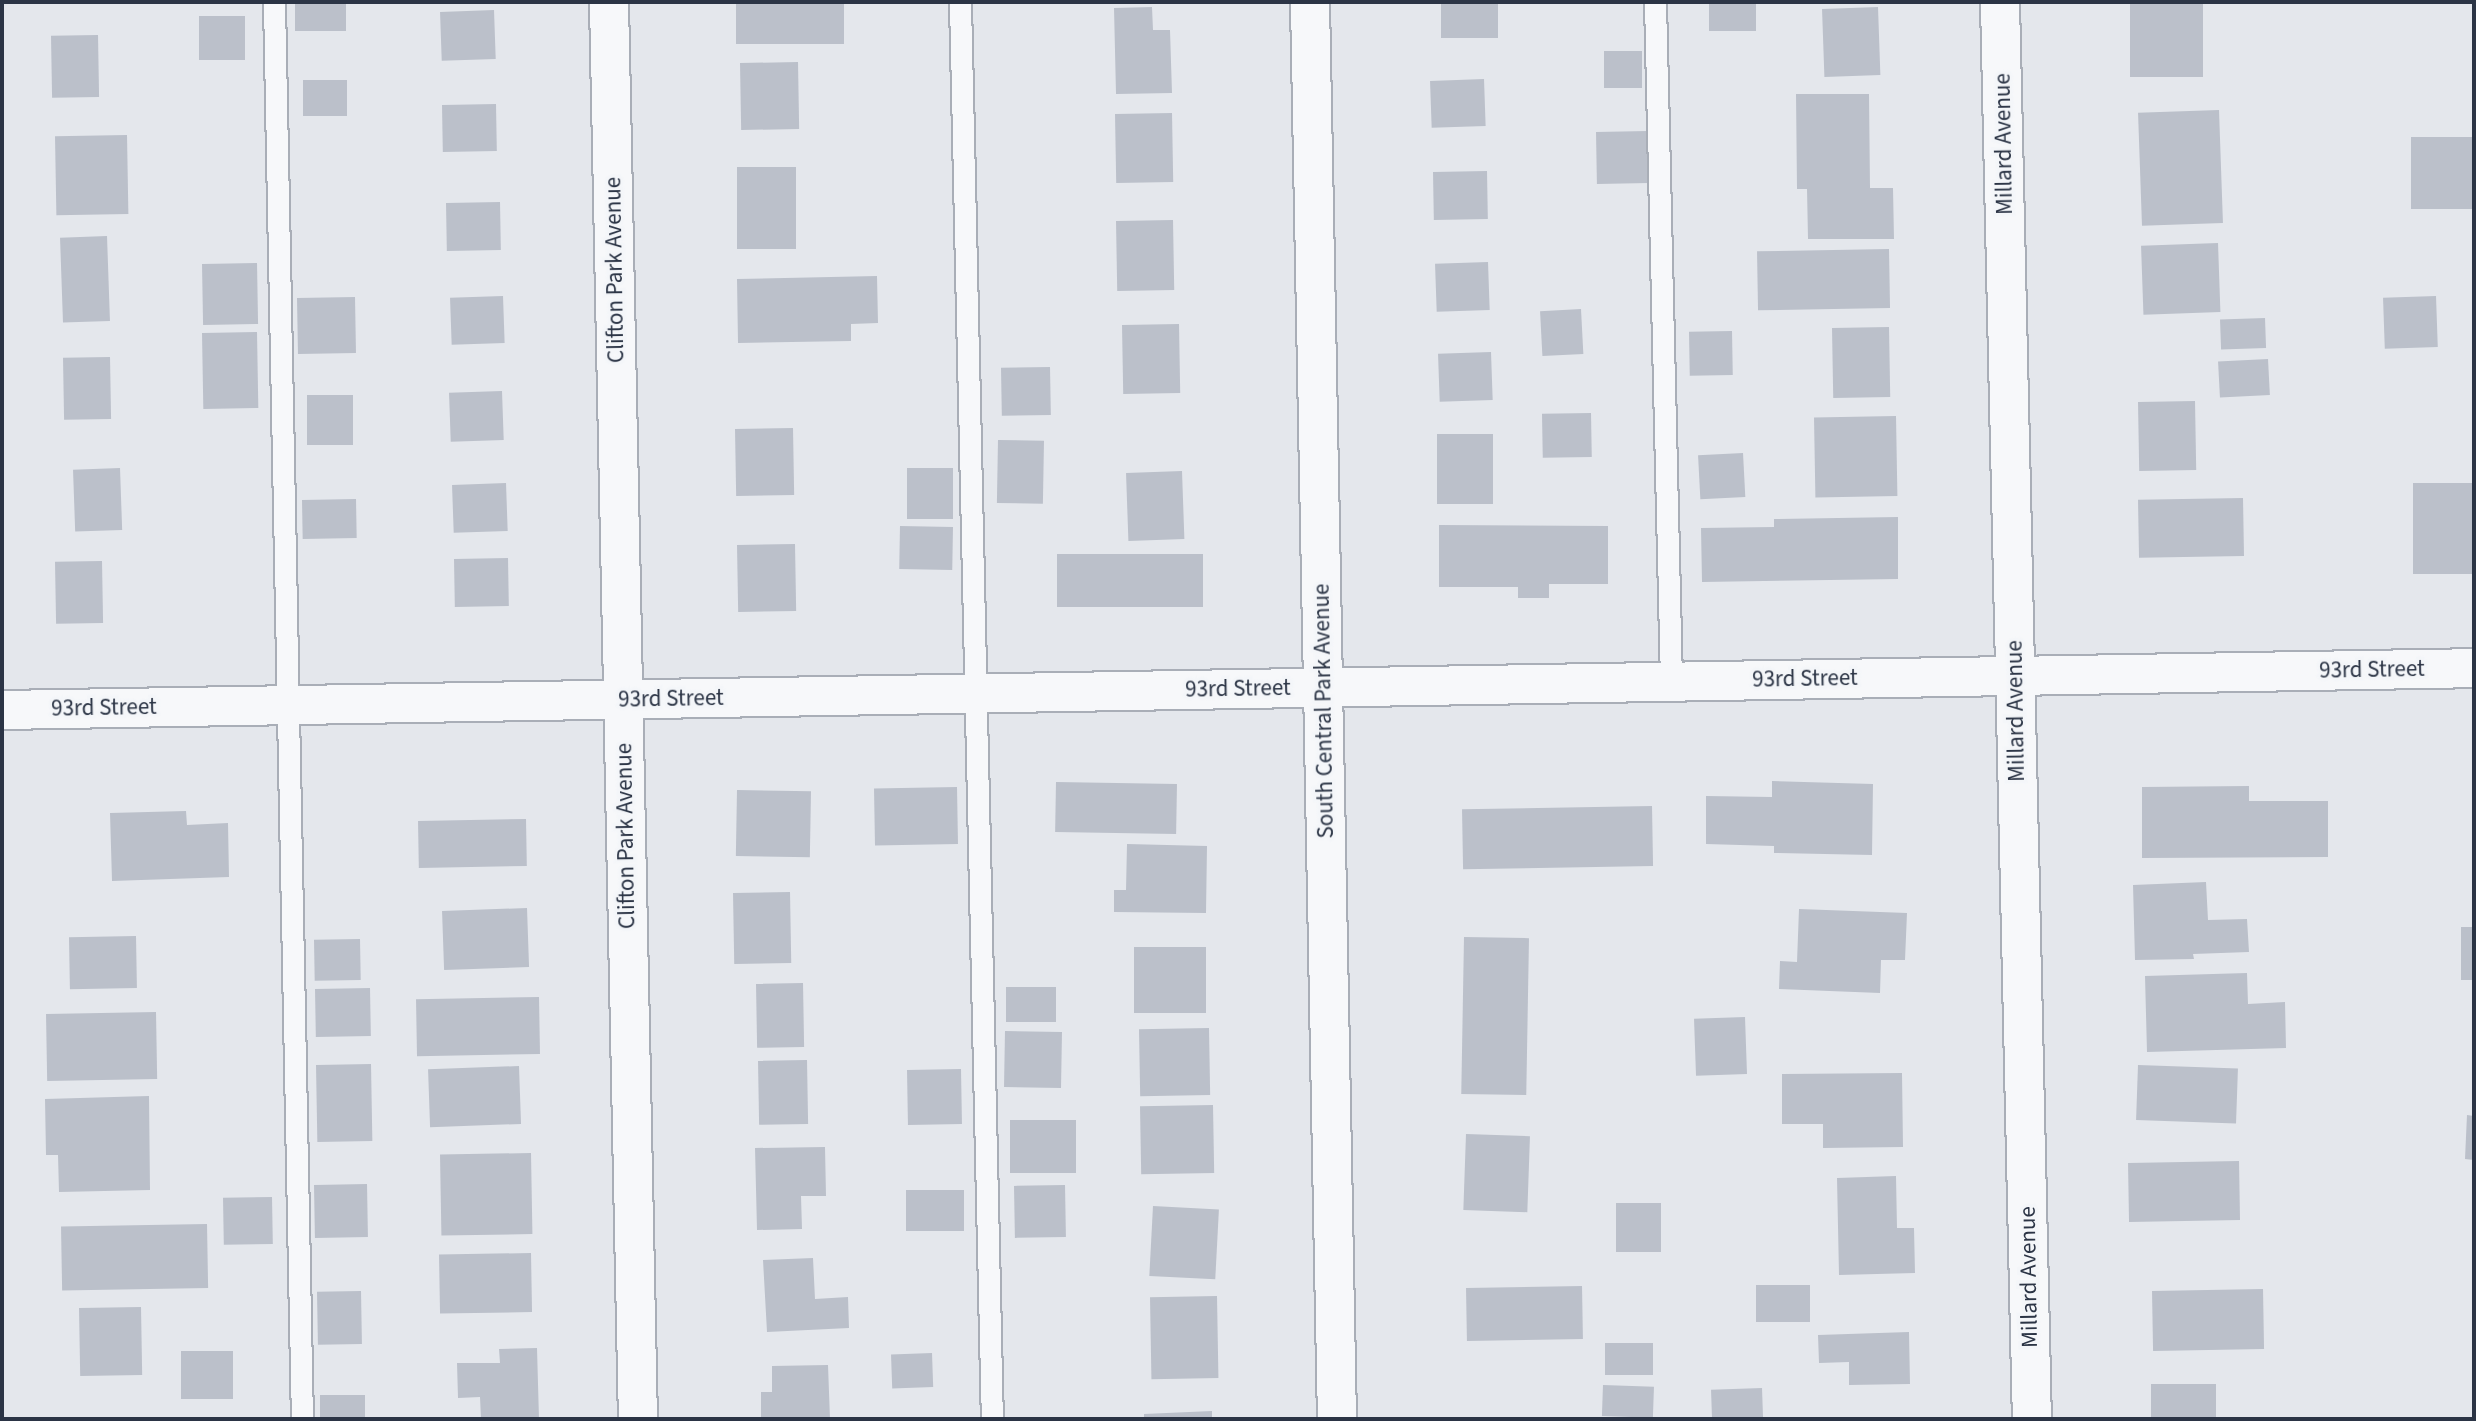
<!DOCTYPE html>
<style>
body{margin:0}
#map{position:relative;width:2476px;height:1421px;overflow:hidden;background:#e4e7ec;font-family:"Source Sans 3",sans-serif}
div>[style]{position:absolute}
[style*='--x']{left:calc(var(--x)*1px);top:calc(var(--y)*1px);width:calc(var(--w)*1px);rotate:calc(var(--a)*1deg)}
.building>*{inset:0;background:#bbc0ca;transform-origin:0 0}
.roads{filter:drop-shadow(2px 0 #a9aeb7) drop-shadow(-2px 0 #a9aeb7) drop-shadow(0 2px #a9aeb7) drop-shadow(0 -2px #a9aeb7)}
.lane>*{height:21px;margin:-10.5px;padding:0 10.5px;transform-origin:10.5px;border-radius:10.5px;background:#f7f8fa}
.street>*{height:38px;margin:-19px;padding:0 19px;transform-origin:19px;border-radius:19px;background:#f7f8fa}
span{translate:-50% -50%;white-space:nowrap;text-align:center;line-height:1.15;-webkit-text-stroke:7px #f4f6f9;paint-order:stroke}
.street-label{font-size:23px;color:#2b3445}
.frame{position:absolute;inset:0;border:4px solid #2b3445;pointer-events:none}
</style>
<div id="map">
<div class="building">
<div style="left:295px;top:2px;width:51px;height:29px"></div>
<div style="left:736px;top:2px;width:108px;height:42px"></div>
<div style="left:1441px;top:2px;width:57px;height:36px"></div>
<div style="left:1709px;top:2px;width:47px;height:29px"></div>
<div style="left:2130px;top:2px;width:73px;height:75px"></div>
<div style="clip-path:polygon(1152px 7px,1153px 30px,1170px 30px,1172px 93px,1116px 94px,1114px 8px)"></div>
<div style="left:1878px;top:7px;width:68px;height:56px;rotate:88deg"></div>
<div style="left:494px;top:10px;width:49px;height:54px;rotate:88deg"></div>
<div style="left:199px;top:16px;width:46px;height:44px"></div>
<div style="left:98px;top:35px;width:62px;height:47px;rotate:89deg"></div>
<div style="left:1604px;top:51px;width:38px;height:37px"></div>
<div style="left:798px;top:62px;width:67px;height:58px;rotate:89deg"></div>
<div style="left:1484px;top:79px;width:47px;height:54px;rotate:88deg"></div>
<div style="left:303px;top:80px;width:44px;height:36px"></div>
<div style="clip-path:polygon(1796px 94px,1869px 94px,1870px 188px,1893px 188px,1894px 239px,1808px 239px,1807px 189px,1797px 189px)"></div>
<div style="left:496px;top:104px;width:47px;height:54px;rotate:89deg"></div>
<div style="left:2219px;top:110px;width:113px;height:81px;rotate:88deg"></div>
<div style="left:1172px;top:113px;width:69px;height:57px;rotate:89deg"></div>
<div style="left:1648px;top:131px;width:52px;height:52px;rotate:89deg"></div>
<div style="left:127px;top:135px;width:79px;height:72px;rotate:89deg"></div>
<div style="left:2474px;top:137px;width:72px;height:63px;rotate:90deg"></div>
<div style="left:737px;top:167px;width:59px;height:82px"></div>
<div style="left:1487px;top:171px;width:48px;height:54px;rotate:89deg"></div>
<div style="left:500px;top:202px;width:48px;height:54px;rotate:89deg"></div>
<div style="left:1173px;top:220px;width:70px;height:57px;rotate:89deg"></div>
<div style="left:107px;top:236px;width:85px;height:47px;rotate:88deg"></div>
<div style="left:2218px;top:243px;width:69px;height:77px;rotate:88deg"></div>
<div style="left:1889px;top:249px;width:59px;height:132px;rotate:89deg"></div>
<div style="left:1488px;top:262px;width:48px;height:53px;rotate:88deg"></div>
<div style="left:257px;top:263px;width:61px;height:55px;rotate:89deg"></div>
<div style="clip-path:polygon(877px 276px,878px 323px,851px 324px,851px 341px,738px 343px,737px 279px)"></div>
<div style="left:503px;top:296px;width:47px;height:53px;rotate:88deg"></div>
<div style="left:2436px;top:296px;width:51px;height:53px;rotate:88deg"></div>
<div style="left:355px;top:297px;width:56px;height:58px;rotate:89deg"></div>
<div style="left:1581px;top:309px;width:45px;height:41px;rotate:87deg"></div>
<div style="left:2265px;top:318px;width:30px;height:45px;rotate:88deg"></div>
<div style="left:1179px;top:324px;width:69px;height:57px;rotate:89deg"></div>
<div style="left:1889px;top:327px;width:70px;height:57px;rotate:89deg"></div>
<div style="left:1732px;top:331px;width:44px;height:43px;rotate:89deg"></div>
<div style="left:257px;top:332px;width:76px;height:55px;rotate:89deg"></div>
<div style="left:1491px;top:352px;width:48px;height:53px;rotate:88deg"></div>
<div style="left:110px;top:357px;width:62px;height:47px;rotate:89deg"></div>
<div style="left:2268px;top:359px;width:36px;height:50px;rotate:87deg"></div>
<div style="left:1050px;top:367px;width:48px;height:49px;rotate:89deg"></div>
<div style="left:502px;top:391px;width:49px;height:53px;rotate:88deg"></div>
<div style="left:353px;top:395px;width:50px;height:46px;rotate:90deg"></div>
<div style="left:2195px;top:401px;width:69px;height:57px;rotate:89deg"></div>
<div style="left:1591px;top:413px;width:44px;height:49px;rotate:89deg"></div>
<div style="left:1896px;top:416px;width:80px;height:82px;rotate:89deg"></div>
<div style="left:793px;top:428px;width:67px;height:58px;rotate:89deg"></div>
<div style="left:1437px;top:434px;width:56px;height:70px"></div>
<div style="left:998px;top:440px;width:46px;height:63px;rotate:1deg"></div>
<div style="left:1743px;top:453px;width:44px;height:45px;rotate:87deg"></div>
<div style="left:120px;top:468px;width:62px;height:47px;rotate:88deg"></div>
<div style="left:907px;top:468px;width:46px;height:51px"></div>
<div style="left:1182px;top:471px;width:68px;height:56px;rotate:88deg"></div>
<div style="left:506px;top:483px;width:48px;height:54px;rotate:88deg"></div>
<div style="left:2474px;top:483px;width:91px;height:61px;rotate:90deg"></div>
<div style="left:2243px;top:498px;width:58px;height:105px;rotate:89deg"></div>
<div style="left:356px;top:499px;width:39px;height:54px;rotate:89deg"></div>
<div style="clip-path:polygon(1898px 517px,1898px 579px,1702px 582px,1701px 528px,1774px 527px,1774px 519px)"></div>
<div style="clip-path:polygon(1439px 525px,1608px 526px,1608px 584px,1549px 584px,1549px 598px,1518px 598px,1518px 587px,1439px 587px)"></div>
<div style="left:900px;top:526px;width:53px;height:43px;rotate:1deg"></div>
<div style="left:795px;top:544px;width:67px;height:58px;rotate:89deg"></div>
<div style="left:1057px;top:554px;width:146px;height:53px"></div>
<div style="left:508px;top:558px;width:48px;height:54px;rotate:89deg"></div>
<div style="left:102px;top:561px;width:62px;height:47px;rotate:89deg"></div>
<div style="clip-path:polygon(1772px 781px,1873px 784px,1872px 855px,1774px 853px,1774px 846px,1706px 844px,1706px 796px,1772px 797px)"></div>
<div style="left:1056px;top:782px;width:121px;height:50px;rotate:1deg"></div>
<div style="clip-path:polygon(2249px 786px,2249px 801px,2328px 801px,2328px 857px,2142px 858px,2142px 787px)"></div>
<div style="left:957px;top:787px;width:57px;height:83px;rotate:89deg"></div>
<div style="left:737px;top:790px;width:74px;height:66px;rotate:1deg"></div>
<div style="left:1652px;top:806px;width:60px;height:190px;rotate:89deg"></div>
<div style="clip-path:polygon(186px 811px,187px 825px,228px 823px,229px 877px,112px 881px,110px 813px)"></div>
<div style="left:526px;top:819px;width:47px;height:108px;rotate:89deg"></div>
<div style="clip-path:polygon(1127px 844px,1207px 846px,1206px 913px,1114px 912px,1114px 890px,1126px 890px)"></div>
<div style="clip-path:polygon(2206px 882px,2208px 920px,2247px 919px,2249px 952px,2193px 954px,2194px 959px,2135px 960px,2133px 885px)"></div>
<div style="left:790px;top:892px;width:71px;height:57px;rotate:89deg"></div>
<div style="left:527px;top:908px;width:59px;height:85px;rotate:88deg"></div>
<div style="clip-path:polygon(1799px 909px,1907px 913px,1905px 960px,1881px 960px,1880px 993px,1779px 989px,1780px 961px,1797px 962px)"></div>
<div style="left:2461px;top:927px;width:13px;height:53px"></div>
<div style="left:136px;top:936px;width:52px;height:67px;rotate:89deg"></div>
<div style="left:1464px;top:937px;width:65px;height:157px;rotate:1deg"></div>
<div style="left:360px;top:939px;width:41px;height:46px;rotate:89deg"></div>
<div style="left:1206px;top:947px;width:66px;height:72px;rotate:90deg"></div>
<div style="clip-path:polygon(2247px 973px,2248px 1004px,2285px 1002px,2286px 1048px,2147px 1052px,2145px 976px)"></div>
<div style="left:803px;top:983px;width:64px;height:47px;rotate:89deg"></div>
<div style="left:1056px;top:987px;width:35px;height:50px;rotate:90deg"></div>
<div style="left:370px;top:988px;width:48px;height:55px;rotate:89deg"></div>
<div style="left:539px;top:997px;width:57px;height:123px;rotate:89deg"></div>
<div style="left:156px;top:1012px;width:67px;height:110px;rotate:89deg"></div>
<div style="left:1745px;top:1017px;width:57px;height:51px;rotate:88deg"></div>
<div style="left:1209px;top:1028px;width:67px;height:70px;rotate:89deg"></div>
<div style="left:1005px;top:1031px;width:57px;height:56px;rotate:1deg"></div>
<div style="left:807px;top:1060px;width:64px;height:49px;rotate:89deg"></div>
<div style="left:371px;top:1064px;width:77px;height:55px;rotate:89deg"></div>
<div style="left:2138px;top:1065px;width:100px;height:55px;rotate:2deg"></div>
<div style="left:519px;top:1066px;width:58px;height:91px;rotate:88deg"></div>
<div style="left:961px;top:1069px;width:55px;height:54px;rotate:89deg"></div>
<div style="clip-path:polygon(1902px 1073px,1903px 1147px,1823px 1148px,1823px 1124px,1782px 1124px,1782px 1074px)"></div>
<div style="clip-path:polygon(149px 1096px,150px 1190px,59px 1192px,58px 1155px,46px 1155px,45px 1099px)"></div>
<div style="left:1213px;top:1105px;width:68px;height:73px;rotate:89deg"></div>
<div style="clip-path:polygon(2467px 1115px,2474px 1116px,2474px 1160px,2465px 1159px)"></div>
<div style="left:1076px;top:1120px;width:53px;height:66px;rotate:90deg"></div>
<div style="left:1466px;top:1134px;width:64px;height:76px;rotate:2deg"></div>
<div style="clip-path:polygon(825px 1147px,826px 1196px,801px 1196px,802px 1229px,757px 1230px,755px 1148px)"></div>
<div style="left:531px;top:1153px;width:81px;height:91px;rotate:89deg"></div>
<div style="left:2239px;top:1161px;width:59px;height:111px;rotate:89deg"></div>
<div style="clip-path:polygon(1896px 1176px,1897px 1228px,1914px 1228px,1915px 1273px,1839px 1275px,1837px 1178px)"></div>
<div style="left:367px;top:1184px;width:53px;height:53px;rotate:89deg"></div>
<div style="left:1065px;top:1185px;width:52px;height:51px;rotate:89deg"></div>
<div style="left:906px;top:1190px;width:58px;height:41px"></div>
<div style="left:272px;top:1197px;width:47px;height:49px;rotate:89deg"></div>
<div style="left:1616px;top:1203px;width:45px;height:49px"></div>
<div style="left:1153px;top:1206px;width:66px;height:70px;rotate:3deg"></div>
<div style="left:207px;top:1224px;width:64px;height:146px;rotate:89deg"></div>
<div style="left:531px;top:1253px;width:59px;height:92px;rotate:89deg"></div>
<div style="clip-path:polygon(813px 1258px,815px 1299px,848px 1297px,849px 1328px,767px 1332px,763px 1260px)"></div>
<div style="left:1756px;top:1285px;width:54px;height:37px"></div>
<div style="left:1582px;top:1286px;width:53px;height:116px;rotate:89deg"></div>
<div style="left:2263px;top:1289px;width:60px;height:111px;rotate:89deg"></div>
<div style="left:361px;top:1291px;width:53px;height:44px;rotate:89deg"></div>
<div style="left:1217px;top:1296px;width:82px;height:67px;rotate:89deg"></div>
<div style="left:141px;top:1307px;width:68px;height:62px;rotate:89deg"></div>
<div style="clip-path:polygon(1909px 1332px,1910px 1384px,1849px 1385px,1849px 1362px,1819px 1363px,1818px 1335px)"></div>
<div style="left:1653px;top:1343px;width:32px;height:48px;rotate:90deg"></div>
<div style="clip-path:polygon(537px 1348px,539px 1419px,481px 1419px,480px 1397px,458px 1398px,457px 1363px,500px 1363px,499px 1349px)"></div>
<div style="left:181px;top:1351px;width:52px;height:48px"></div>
<div style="left:932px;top:1353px;width:34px;height:41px;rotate:88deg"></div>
<div style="clip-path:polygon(828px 1365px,830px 1419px,761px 1419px,761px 1392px,772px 1392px,772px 1366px)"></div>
<div style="left:2216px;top:1384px;width:35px;height:65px;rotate:90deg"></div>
<div style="left:1603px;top:1385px;width:51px;height:31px;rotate:2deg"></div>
<div style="left:1762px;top:1388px;width:31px;height:51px;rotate:88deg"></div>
<div style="left:320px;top:1395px;width:45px;height:24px"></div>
<div style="clip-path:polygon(1212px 1411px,1212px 1419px,1144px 1419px,1144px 1414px)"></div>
</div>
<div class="roads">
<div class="lane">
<div style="--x:274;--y:2;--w:1417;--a:88.87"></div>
<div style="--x:960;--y:2;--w:1417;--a:88.71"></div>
<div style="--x:1655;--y:2;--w:679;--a:88.65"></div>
</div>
<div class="street">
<div style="--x:609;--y:2;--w:1417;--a:88.83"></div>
<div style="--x:1310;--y:2;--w:1417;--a:88.91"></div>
<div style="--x:2000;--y:2;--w:1417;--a:88.71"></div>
<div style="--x:2;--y:710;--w:2472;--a:-0.97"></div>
</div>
</div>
<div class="street-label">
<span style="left:2004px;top:144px;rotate:-91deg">Millard Avenue</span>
<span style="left:615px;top:270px;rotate:-91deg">Clifton Park Avenue</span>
<span style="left:2372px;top:670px;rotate:-1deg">93rd Street</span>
<span style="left:1805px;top:679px;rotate:-1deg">93rd Street</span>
<span style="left:1238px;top:689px;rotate:-1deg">93rd Street</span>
<span style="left:671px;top:699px;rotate:-1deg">93rd Street</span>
<span style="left:104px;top:708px;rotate:-1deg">93rd Street</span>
<span style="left:1324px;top:711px;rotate:-91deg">South Central Park Avenue</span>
<span style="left:2016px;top:711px;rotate:-91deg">Millard Avenue</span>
<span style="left:626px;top:836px;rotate:-91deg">Clifton Park Avenue</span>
<span style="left:2029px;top:1277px;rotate:-91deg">Millard Avenue</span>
</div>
<div class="frame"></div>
</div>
